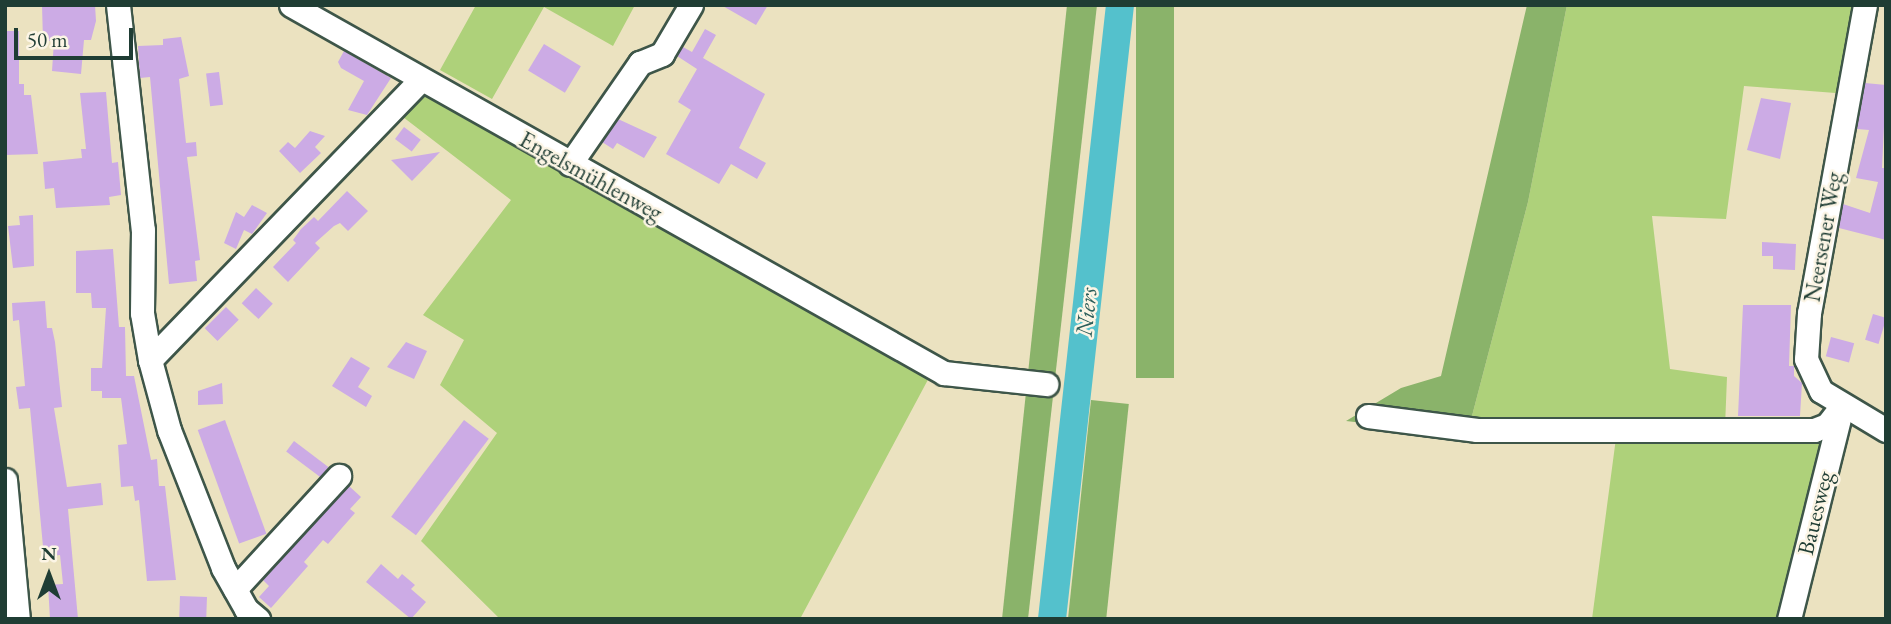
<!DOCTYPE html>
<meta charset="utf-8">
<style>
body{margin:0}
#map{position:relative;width:1891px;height:624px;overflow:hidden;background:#ebe2c0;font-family:"EB Garamond",serif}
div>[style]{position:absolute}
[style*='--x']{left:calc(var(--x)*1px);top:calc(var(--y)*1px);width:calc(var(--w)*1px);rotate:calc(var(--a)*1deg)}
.green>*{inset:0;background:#aed17a}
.forest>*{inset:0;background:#8ab36a;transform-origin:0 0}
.river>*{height:28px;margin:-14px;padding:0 14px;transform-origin:14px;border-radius:14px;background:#54c1cc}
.building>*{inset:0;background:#ccabe5;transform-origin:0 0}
.roads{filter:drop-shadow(2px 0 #3e5649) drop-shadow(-2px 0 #3e5649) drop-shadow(0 2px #3e5649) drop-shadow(0 -2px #3e5649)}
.minor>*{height:23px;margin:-11.5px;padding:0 11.5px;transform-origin:11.5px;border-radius:11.5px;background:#fff}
span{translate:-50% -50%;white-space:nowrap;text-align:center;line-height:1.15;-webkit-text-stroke:5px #fcf5e5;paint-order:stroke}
.street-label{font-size:23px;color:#1f3d34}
.water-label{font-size:24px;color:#2c5e5a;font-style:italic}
.frame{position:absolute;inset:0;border:7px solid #1f3d34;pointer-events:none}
.north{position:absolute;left:14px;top:540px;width:70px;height:70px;-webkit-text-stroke:5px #fcf5e5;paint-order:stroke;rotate:0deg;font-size:19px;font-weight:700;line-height:28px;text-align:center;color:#1f3d34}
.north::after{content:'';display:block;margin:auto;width:24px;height:32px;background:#1f3d34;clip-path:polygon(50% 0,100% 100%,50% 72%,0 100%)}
.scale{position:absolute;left:14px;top:28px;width:119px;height:32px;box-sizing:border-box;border:4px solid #1f3d34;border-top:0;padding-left:9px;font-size:21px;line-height:24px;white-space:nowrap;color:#1f3d34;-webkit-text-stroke:5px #fcf5e5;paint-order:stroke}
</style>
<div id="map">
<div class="green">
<div style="clip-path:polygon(476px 5px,635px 5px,613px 46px,544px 7px,492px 99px,440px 70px)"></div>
<div style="clip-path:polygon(1567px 5px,1878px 5px,1861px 95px,1744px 86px,1726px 219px,1652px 216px,1670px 369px,1727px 377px,1725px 427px,1826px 437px,1781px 619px,1592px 619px,1616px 438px,1467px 435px,1528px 202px)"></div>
<div style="clip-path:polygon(428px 75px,931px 374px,800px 619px,500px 619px,421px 541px,497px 433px,440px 385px,464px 340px,423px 315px,511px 200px,403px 117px)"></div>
</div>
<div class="forest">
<div style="clip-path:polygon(1067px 5px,1097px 5px,1028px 619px,1002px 619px)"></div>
<div style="left:1136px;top:5px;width:38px;height:373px"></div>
<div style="clip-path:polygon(1527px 5px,1567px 5px,1528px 202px,1467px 435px,1346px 421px,1401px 388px,1441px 376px)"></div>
<div style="left:1091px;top:400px;width:38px;height:220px;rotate:6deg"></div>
</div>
<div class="river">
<div style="--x:1052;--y:619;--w:618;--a:-83.68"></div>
</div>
<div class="building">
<div style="clip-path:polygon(42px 5px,95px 5px,96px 21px,91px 40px,84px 40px,81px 74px,52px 71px,54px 41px,43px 41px)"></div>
<div style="clip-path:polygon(721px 5px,768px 5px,756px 25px)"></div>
<div style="clip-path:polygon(705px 29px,716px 35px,703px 58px,765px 94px,739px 148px,766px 163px,757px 179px,731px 164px,719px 184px,666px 154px,691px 110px,678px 102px,697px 69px,677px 56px,683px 47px,692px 52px)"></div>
<div style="clip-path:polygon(5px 31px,19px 31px,19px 84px,24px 84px,24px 95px,31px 95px,38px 154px,5px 155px)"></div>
<div style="clip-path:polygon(181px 37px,189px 76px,179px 79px,186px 143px,196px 142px,197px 156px,187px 157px,200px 260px,195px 261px,197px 281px,169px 284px,150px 77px,140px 78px,138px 46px,163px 45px,163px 39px)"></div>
<div style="left:544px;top:44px;width:43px;height:31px;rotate:31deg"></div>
<div style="clip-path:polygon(344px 51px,391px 78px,367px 115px,348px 110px,364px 81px,341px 68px,338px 62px)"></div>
<div style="left:219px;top:72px;width:33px;height:13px;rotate:83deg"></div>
<div style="clip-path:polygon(1865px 83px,1886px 85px,1882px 168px,1886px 168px,1886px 240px,1839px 228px,1843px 204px,1870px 213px,1878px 182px,1856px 178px,1869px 130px,1857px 129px)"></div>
<div style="clip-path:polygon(106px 92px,112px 163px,118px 162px,121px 195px,109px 197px,110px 205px,56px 208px,54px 188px,45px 189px,43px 162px,82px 158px,81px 149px,86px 149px,80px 93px)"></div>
<div style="clip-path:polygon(1761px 98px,1791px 103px,1780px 159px,1747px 150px)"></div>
<div style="clip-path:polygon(618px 119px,657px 137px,644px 158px,617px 143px,613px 149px,602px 142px)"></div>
<div style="left:404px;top:127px;width:21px;height:15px;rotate:37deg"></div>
<div style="clip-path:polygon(310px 131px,325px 136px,315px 147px,321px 153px,300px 173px,279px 151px,288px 142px,295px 148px)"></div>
<div style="clip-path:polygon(440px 152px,412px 181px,391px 160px)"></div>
<div style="clip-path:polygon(347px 191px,368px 211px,348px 231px,340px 223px,334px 226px,315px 243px,320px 248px,288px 282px,273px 267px,296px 243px,293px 240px,301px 229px,314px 217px,318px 221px)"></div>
<div style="clip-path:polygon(252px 205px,267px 213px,252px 234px,244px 230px,236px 249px,224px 243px,236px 212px,244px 217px)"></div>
<div style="clip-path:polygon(33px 215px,34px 266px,13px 268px,8px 226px,20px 225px,19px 216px)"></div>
<div style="clip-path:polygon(1762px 242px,1796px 244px,1795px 270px,1773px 269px,1773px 256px,1762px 256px)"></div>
<div style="clip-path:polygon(113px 249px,119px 327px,125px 327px,126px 376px,134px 376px,151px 460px,157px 459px,159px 486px,165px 486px,176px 580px,147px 581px,139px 500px,135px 501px,133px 486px,121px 487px,118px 445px,127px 444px,121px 398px,102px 398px,102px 391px,91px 391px,91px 368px,102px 368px,106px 308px,92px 308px,91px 293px,76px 293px,76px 251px)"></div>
<div style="left:256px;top:288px;width:23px;height:21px;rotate:43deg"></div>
<div style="clip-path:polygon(45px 301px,47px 328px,52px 328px,55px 342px,62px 407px,54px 408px,67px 487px,101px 483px,103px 505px,68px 509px,78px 619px,50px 619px,48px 585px,63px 584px,60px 555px,44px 557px,30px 408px,19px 409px,16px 387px,25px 386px,19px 320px,13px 321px,12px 303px)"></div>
<div style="clip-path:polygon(1743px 305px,1791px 305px,1789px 366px,1794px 366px,1794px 376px,1802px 383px,1800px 416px,1738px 416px)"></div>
<div style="left:226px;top:307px;width:18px;height:30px;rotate:45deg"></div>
<div style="left:1873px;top:314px;width:14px;height:27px;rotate:17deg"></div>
<div style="left:1831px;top:337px;width:24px;height:20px;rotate:15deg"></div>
<div style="clip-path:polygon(406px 342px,427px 351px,414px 379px,387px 367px)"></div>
<div style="clip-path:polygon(351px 357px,370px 368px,358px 387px,372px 396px,366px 407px,332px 386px)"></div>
<div style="clip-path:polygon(222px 383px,223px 404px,198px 405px,198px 391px)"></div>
<div style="left:225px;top:420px;width:121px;height:29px;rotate:70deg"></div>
<div style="left:464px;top:420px;width:31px;height:121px;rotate:37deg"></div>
<div style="left:294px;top:441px;width:43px;height:13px;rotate:37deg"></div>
<div style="clip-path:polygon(349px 486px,361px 497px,350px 509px,355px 513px,328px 544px,323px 540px,304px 562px,308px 566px,271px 608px,259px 597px,269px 586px,263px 580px)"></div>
<div style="clip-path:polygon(381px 564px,398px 579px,402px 574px,408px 579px,415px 585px,411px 589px,426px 602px,411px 619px,366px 582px)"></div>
<div style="left:180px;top:596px;width:27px;height:23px;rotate:2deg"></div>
</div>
<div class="roads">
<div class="minor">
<div style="--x:118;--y:5;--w:226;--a:83.7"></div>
<div style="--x:143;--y:230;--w:83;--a:90.7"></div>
<div style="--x:142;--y:313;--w:48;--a:80.3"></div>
<div style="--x:150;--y:360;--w:73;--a:74.8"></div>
<div style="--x:169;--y:430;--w:148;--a:68.6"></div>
<div style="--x:223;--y:568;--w:47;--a:60.7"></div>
<div style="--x:246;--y:609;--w:16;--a:40"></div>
<div style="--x:291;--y:5;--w:750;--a:29.4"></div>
<div style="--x:944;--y:373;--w:103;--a:6.2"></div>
<div style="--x:1865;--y:5;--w:313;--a:100.3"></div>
<div style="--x:1809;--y:313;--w:46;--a:93.7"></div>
<div style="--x:1806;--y:359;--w:35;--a:65"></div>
<div style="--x:1821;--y:391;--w:76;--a:31"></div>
<div style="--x:570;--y:164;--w:123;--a:-55.3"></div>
<div style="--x:640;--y:63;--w:24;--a:-22"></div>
<div style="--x:662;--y:54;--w:57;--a:-59.4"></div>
<div style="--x:150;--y:360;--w:390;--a:-46"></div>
<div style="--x:1368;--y:416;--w:110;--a:7.3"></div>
<div style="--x:1477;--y:430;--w:337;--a:0"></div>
<div style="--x:1814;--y:430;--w:14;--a:-21"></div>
<div style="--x:1827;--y:425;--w:23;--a:-52"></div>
<div style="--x:5;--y:480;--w:140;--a:84.7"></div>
<div style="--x:235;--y:589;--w:154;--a:-47.4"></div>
<div style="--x:1789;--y:619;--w:215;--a:-76"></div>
</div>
</div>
<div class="street-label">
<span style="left:591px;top:176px;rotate:29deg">Engelsmühlenweg</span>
<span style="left:1823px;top:237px;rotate:-80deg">Neersener Weg</span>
<span style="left:1815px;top:513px;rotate:-76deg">Bauesweg</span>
</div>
<div class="water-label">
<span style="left:1086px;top:312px;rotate:-84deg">Niers</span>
</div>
<div class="frame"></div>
<div class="north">N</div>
<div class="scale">50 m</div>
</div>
